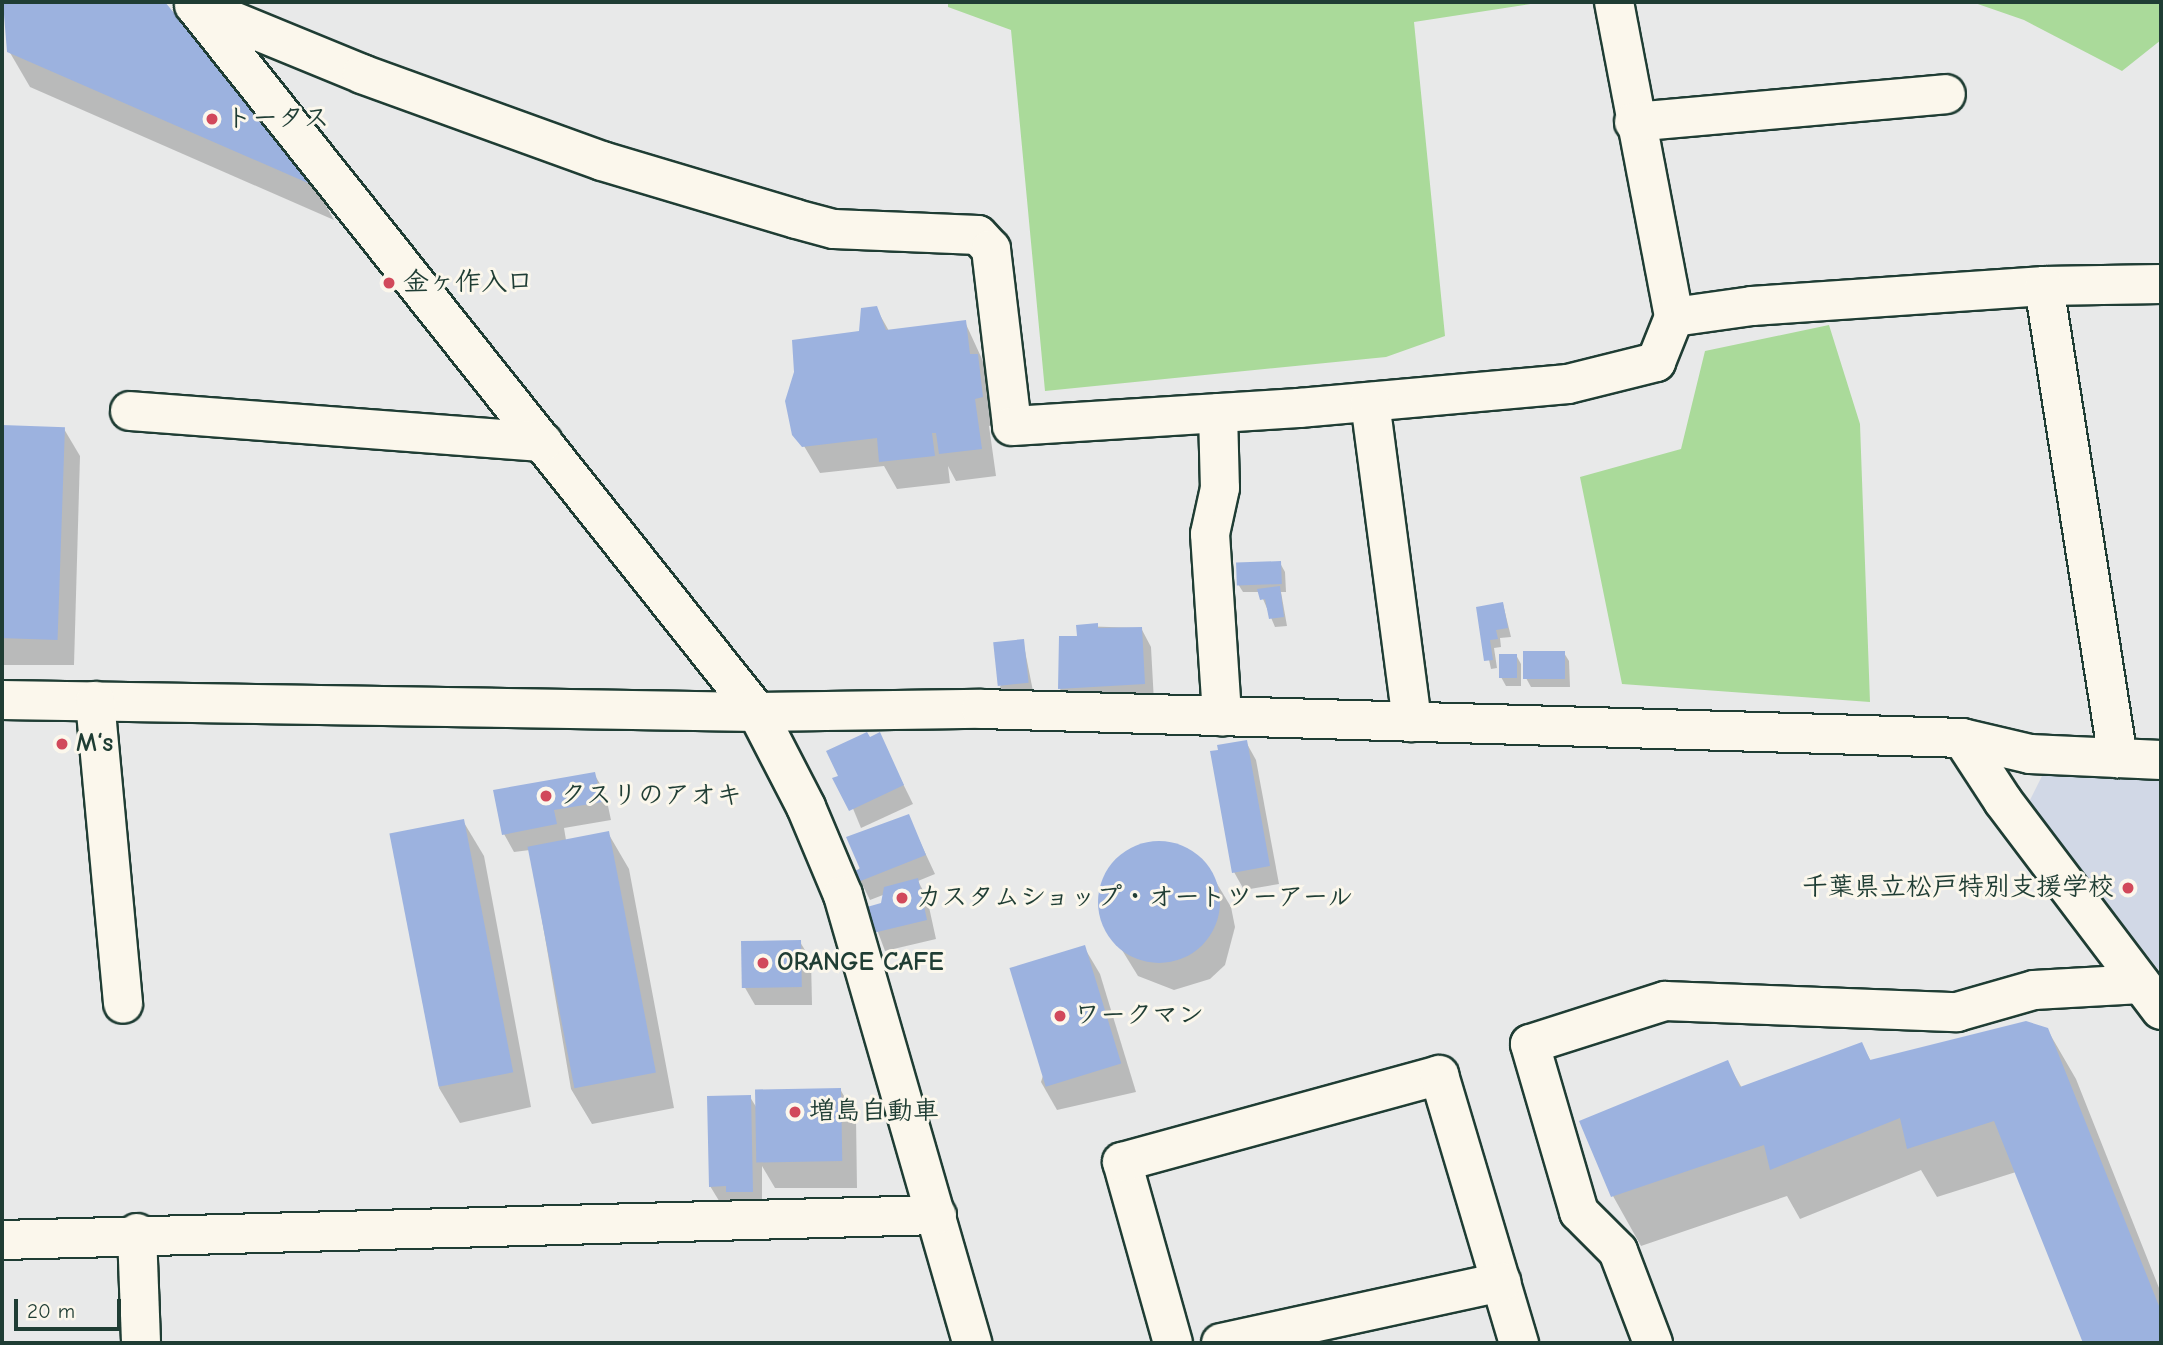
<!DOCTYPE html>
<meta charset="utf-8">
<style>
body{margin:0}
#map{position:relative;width:2163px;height:1345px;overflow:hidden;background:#e8e9e9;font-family:"Comic Neue","Klee One",sans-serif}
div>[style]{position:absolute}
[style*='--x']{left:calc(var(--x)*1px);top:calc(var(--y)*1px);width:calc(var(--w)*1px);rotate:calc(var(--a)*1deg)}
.built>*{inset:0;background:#d1d8e6}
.green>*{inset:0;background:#aada9a}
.shadow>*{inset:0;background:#0003}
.building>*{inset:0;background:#9cb2df;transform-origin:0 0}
.round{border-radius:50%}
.roads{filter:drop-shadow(2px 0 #1f3d34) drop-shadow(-2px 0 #1f3d34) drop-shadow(0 2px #1f3d34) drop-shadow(0 -2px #1f3d34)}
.minor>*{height:38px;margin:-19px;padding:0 19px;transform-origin:19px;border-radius:19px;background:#fbf7ec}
.dots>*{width:19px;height:19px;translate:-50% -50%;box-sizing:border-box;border:4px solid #fbf7ec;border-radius:50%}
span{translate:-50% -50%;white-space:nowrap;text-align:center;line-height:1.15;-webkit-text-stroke:6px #fbf7ec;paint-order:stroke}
.poi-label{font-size:26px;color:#1f3d34;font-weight:700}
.left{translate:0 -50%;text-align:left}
.right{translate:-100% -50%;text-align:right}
.frame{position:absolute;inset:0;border:4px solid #1f3d34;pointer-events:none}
.scale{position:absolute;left:14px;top:1299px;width:107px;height:32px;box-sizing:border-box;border:4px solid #1f3d34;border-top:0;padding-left:9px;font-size:21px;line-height:24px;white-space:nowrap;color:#1f3d34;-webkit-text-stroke:5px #fbf7ec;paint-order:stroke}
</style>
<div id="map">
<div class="built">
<div style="clip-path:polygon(2046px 768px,2161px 774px,2161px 973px,2029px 802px)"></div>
</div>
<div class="green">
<div style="clip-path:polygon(948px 2px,1543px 2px,1414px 22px,1445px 336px,1386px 357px,1045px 391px,1011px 30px,948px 7px)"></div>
<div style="clip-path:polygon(1972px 2px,2161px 2px,2161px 40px,2122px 71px,2024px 20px)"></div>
<div style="clip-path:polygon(1829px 325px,1860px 424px,1870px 702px,1622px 684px,1580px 477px,1681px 449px,1705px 351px)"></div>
</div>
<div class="shadow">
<div style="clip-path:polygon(5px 2px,162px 2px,316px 188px,334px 220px,30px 87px,9px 51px)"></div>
<div style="clip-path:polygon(876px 308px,889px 331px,965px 322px,993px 383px,998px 424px,989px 426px,996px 476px,956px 481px,948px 466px,950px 483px,897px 489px,884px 466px,820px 473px,804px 446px)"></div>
<div style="clip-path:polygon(2px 427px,64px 429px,80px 456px,74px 665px,2px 665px)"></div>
<div style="clip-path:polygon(1280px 563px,1285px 572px,1286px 592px,1281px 592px,1287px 626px,1275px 627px,1260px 592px,1243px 592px,1238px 584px)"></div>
<div style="clip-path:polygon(1503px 604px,1511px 637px,1500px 638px,1501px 647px,1494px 648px,1497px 668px,1491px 669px,1478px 608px)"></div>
<div style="clip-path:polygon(1078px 626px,1141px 628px,1151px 647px,1154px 702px,1071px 707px,1060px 689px,1079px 638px)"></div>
<div style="clip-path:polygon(1023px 641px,1033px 691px,1005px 695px,1000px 687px)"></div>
<div style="clip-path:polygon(1564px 653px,1569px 661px,1570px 687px,1531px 687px,1526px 678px)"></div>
<div style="clip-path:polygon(1516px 655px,1521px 664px,1521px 686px,1506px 686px,1501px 677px)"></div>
<div style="clip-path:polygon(879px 735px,913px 804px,861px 828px,840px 777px,869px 739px)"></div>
<div style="clip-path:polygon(1246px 742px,1256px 760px,1279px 884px,1244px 890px,1234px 872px)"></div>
<div style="clip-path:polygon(594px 774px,605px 792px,611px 820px,564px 828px,566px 840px,608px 833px,629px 869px,674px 1108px,592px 1124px,571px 1089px,530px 850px,514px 852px,504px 834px)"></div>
<div style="clip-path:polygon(908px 816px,935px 874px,918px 881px,927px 898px,936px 939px,885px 951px,869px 908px,883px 904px,883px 895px,870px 900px,856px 872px)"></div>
<div style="clip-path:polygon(463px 821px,484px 856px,531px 1107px,460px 1123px,439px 1088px)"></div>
<div style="clip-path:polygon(1169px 843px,1188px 849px,1204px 862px,1231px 907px,1235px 927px,1225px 965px,1210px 979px,1174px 990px,1138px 976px,1101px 916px,1099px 897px,1114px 862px,1130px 850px)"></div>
<div style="clip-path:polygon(800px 942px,811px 960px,812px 1005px,755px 1005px,744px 986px)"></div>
<div style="clip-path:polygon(1084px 947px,1100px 974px,1136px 1092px,1057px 1110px,1041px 1082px)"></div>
<div style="clip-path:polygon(2047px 1029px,2076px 1079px,2161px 1293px,2161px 1343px,2085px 1343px,2016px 1172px,1937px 1197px,1921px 1170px,1800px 1219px,1787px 1196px,1641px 1246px,1613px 1196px,1581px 1122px,1727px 1062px,1742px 1088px,1861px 1044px,1871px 1061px)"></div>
<div style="clip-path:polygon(840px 1089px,856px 1117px,857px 1188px,775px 1188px,762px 1166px,762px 1209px,721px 1204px,710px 1186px,750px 1097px,758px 1110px)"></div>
</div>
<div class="building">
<div style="clip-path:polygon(3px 2px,165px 2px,317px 187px,7px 52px)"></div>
<div style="clip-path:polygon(877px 306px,886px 330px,966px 320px,970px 354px,978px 354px,983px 397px,975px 399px,982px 449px,939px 454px,936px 433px,932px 433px,935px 456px,879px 462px,877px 438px,802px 447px,792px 435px,785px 401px,794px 372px,792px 340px,859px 331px,861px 308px)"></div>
<div style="left:2px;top:425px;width:63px;height:213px;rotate:2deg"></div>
<div style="left:1281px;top:561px;width:23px;height:45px;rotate:88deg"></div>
<div style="clip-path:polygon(1280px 586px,1284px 617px,1269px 619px,1265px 599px,1260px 600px,1257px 589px)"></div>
<div style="clip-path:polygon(1503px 602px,1508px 628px,1496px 630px,1498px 639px,1490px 640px,1493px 660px,1484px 661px,1476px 607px)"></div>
<div style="clip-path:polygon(1098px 623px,1098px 628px,1142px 627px,1145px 684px,1058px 689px,1059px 636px,1077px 636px,1076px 625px)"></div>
<div style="left:1024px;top:639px;width:44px;height:31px;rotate:84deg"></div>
<div style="left:1523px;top:651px;width:42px;height:28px"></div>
<div style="left:1499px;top:654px;width:18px;height:24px"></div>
<div style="clip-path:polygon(867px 732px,870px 737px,880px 732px,904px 785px,849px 811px,832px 778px,838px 776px,826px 751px)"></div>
<div style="clip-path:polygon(1247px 740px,1270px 866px,1232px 873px,1210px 751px,1218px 750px,1217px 745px)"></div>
<div style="clip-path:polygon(595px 772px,602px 802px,554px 810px,557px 824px,502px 835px,493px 790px)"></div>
<div style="clip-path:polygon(909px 814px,926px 855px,858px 882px,853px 871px,860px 869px,846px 837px)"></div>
<div style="left:464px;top:819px;width:258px;height:76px;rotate:79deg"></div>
<div style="left:609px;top:831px;width:246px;height:83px;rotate:79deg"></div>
<div class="round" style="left:1098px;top:841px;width:122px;height:122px"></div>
<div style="clip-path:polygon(918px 878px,927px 920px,873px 933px,867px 907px,881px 903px,884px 887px)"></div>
<div style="left:801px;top:940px;width:47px;height:60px;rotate:89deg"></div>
<div style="left:1085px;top:945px;width:124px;height:79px;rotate:73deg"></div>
<div style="clip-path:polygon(2026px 1021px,2048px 1028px,2161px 1311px,2161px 1343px,2083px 1343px,1994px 1121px,1907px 1149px,1900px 1118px,1770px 1170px,1764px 1145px,1611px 1197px,1579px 1121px,1728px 1060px,1740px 1087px,1862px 1042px,1870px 1060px)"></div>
<div style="left:841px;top:1088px;width:73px;height:86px;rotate:89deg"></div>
<div style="clip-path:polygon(751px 1095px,753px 1192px,726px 1192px,726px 1186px,709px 1187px,707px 1096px)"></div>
</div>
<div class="roads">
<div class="minor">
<div style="--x:1614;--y:2;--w:321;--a:79.2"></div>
<div style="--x:194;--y:5;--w:182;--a:22.3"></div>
<div style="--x:362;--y:74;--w:255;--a:19.9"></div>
<div style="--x:602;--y:161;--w:202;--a:16.6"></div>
<div style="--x:796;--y:219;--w:39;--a:15"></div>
<div style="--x:834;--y:229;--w:144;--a:2.4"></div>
<div style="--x:978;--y:235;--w:19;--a:47"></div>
<div style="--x:991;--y:249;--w:178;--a:83.2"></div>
<div style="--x:1012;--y:426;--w:288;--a:-3.6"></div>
<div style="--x:1299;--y:408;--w:270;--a:-5.1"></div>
<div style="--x:1568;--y:384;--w:91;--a:-14"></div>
<div style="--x:1656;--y:362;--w:48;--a:-68.2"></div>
<div style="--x:1674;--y:317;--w:79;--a:-8"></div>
<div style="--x:1752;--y:306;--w:293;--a:-3.9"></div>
<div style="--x:2044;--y:286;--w:117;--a:-1"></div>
<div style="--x:195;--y:6;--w:902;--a:51.48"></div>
<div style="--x:757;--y:712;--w:107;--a:62.7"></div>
<div style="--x:806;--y:807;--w:95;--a:67.2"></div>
<div style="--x:843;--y:895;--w:466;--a:73.9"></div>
<div style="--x:1634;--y:122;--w:313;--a:-5.1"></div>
<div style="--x:2044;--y:286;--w:478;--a:81.1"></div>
<div style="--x:1370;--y:402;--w:323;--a:82.5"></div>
<div style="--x:130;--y:411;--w:414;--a:4.3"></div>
<div style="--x:1218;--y:413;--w:75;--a:88.5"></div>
<div style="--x:1220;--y:488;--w:47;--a:102.3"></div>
<div style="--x:1210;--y:534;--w:183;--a:86.2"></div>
<div style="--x:2;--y:700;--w:755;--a:0.91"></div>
<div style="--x:757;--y:712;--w:224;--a:-0.8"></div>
<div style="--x:981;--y:709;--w:981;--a:1.69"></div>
<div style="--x:1962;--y:738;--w:70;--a:13.2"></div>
<div style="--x:2030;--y:754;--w:131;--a:2.6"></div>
<div style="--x:95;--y:701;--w:304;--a:84.7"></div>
<div style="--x:1962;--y:738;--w:75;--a:56.9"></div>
<div style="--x:2003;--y:801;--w:262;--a:52.9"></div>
<div style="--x:137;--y:1233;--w:110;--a:87.9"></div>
<div style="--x:2;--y:1240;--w:935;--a:-1.53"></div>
<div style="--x:1173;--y:1343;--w:188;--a:-105.7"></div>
<div style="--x:1122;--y:1162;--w:329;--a:-15.3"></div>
<div style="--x:1439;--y:1075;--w:280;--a:73.4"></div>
<div style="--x:1221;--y:1343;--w:287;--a:-12.3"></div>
<div style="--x:1653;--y:1343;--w:98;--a:-110.8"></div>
<div style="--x:1618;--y:1251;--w:55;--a:-135"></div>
<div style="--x:1579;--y:1212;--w:175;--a:-106.3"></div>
<div style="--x:1530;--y:1044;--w:142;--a:-17.7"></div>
<div style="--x:1665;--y:1001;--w:292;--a:2.2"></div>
<div style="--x:1957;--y:1012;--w:80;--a:-15.9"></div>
<div style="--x:2034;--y:990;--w:107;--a:-3.2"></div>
</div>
</div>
<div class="dots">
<div style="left:212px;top:119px;background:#d1495b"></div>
<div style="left:389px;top:283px;background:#d1495b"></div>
<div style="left:62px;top:744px;background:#d1495b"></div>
<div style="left:546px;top:796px;background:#d1495b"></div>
<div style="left:2128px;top:888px;background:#d1495b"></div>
<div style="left:902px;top:898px;background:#d1495b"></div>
<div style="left:763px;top:963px;background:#d1495b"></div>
<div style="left:1060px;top:1016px;background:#d1495b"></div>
<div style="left:795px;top:1112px;background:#d1495b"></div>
</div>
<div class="poi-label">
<span class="left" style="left:226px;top:119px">トータス</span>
<span class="left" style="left:403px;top:283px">金ヶ作入口</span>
<span class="left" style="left:76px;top:744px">M‘s</span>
<span class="left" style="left:560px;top:796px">クスリのアオキ</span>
<span class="right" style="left:2114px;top:888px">千葉県立松戸特別支援学校</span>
<span class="left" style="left:916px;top:898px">カスタムショップ・オートツーアール</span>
<span class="left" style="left:777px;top:963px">ORANGE CAFE</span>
<span class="left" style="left:1074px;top:1016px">ワークマン</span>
<span class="left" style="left:809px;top:1112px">増島自動車</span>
</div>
<div class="frame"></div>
<div class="scale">20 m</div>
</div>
